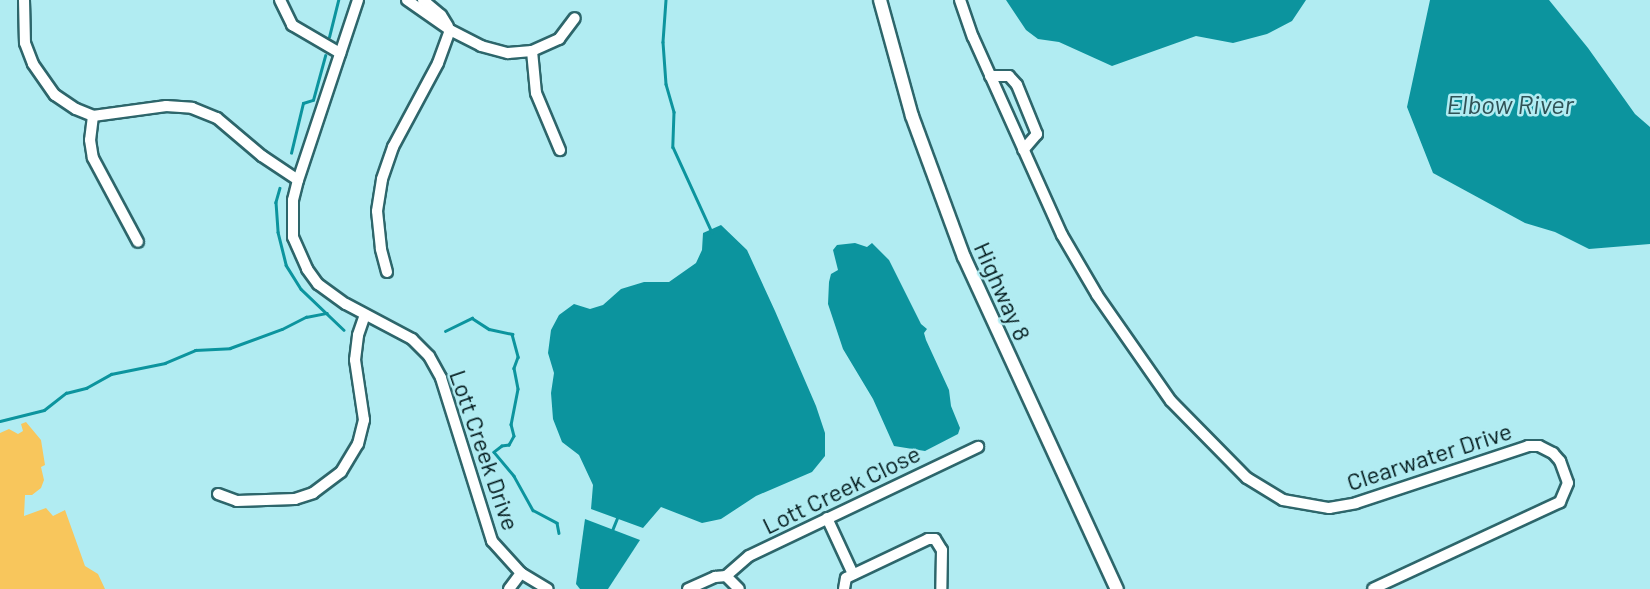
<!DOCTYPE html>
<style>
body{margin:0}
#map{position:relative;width:1650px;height:589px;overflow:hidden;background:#b1ecf2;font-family:Barlow,sans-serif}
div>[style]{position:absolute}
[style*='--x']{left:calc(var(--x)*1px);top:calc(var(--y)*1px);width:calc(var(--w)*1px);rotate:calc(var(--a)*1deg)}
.green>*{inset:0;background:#f8c65c}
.water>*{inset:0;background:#0c949e}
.stream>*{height:2.5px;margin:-1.25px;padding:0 1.25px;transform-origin:1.25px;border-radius:1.25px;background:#0c949e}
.roads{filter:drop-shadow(2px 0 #2d666b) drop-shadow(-2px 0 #2d666b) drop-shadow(0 2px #2d666b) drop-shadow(0 -2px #2d666b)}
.minor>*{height:10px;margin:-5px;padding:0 5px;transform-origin:5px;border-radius:5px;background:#fff}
.major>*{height:12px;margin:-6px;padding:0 6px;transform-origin:6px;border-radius:6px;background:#fff}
span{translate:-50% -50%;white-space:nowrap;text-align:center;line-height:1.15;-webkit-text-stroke:5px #b1ecf2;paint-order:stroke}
.street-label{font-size:24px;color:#02191b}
.water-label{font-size:26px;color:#305256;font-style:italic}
</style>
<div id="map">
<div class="green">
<div style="clip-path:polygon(26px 422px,41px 440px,45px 465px,41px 467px,44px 480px,41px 488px,32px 495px,25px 495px,24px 516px,46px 508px,53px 516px,65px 510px,85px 566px,98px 574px,105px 589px,0 589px,0 433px,9px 429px,18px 434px,23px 431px,21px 424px)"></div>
</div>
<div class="water">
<div style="clip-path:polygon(1006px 0,1306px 0,1292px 21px,1267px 34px,1233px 43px,1196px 36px,1112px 66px,1059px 42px,1038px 39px,1026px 30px)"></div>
<div style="clip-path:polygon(1430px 0,1549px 0,1588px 48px,1635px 114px,1650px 127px,1650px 244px,1589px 249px,1555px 232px,1525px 223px,1433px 173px,1407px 107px)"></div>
<div style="clip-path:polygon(721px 225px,747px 250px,775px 311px,816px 406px,825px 433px,825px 456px,812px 472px,756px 496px,721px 519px,702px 523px,661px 507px,643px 528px,591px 509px,593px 485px,579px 455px,562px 442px,553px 419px,551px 393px,554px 373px,548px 353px,551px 330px,559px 315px,574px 304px,590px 309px,603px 305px,621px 289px,644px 282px,669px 282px,696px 263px,702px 250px,703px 233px)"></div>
<div style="clip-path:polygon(855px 243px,867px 247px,872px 243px,889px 260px,921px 324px,927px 329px,924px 333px,926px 340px,949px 390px,951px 406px,960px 428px,958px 434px,925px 451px,894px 446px,873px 399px,843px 349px,828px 304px,829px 282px,831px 274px,838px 270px,833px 250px,837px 245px)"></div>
<div style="clip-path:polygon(585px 519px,640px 540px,608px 589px,580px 589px,576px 584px)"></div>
</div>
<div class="stream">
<div style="--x:666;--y:0;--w:42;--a:94.1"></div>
<div style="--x:663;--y:42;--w:42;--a:85.9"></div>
<div style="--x:666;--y:84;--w:29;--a:74"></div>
<div style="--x:674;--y:112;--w:35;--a:92"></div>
<div style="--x:673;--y:147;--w:94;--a:65.4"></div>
<div style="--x:329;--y:37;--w:38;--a:-76"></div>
<div style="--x:291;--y:153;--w:51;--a:-76.5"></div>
<div style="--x:303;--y:103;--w:10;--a:-17"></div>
<div style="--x:313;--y:100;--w:46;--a:-74.7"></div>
<div style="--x:280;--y:188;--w:15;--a:106"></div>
<div style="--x:276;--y:202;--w:30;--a:86"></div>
<div style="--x:278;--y:232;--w:34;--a:76"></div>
<div style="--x:286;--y:265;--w:28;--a:58"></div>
<div style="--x:301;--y:289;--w:59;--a:43.6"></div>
<div style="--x:445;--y:331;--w:30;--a:-26"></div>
<div style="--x:472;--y:318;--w:20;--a:33"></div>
<div style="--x:489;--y:329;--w:24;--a:12"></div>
<div style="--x:512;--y:334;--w:24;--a:75"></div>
<div style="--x:518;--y:357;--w:12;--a:110"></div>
<div style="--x:514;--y:368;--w:21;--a:79"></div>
<div style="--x:518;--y:389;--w:36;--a:101"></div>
<div style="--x:511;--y:424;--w:12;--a:76"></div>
<div style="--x:514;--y:436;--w:10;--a:119"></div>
<div style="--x:509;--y:445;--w:7;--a:172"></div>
<div style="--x:502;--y:446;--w:10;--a:143"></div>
<div style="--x:494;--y:452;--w:31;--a:50"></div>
<div style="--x:514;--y:476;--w:39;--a:61"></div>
<div style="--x:533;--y:510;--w:27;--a:28"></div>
<div style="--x:557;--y:523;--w:10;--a:79"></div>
<div style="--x:0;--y:421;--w:45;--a:-14"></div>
<div style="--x:44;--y:410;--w:28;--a:-38"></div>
<div style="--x:66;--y:393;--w:21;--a:-14"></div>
<div style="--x:86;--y:388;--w:29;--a:-29"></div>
<div style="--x:111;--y:374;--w:55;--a:-11.5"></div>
<div style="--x:165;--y:363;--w:33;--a:-23"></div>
<div style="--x:195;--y:350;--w:35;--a:-3"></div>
<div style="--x:230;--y:348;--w:55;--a:-20.1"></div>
<div style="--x:282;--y:329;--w:27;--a:-27"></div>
<div style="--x:306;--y:317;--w:21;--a:-11"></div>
<div style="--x:611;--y:533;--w:18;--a:-68"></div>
</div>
<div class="roads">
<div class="minor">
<div style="--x:24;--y:0;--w:43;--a:88.7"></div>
<div style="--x:25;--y:43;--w:22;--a:69"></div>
<div style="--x:33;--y:64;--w:38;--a:55"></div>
<div style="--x:55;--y:95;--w:25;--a:34"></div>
<div style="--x:76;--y:109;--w:18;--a:22"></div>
<div style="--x:93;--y:116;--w:74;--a:-7.8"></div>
<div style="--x:166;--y:106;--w:26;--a:4"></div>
<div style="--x:192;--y:108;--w:27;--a:22"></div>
<div style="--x:217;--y:118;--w:59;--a:40.2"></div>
<div style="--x:262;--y:156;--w:43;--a:33.7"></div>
<div style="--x:280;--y:0;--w:28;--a:64"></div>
<div style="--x:292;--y:25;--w:56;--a:30.3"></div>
<div style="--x:358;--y:0;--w:190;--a:108.4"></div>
<div style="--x:298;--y:180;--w:21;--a:104"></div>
<div style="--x:293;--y:200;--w:37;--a:90"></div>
<div style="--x:293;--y:237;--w:35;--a:66"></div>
<div style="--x:307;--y:269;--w:19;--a:54"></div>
<div style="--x:318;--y:284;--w:34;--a:36"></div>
<div style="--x:346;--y:304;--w:75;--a:27.9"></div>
<div style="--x:412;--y:339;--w:24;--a:45"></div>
<div style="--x:429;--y:356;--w:25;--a:61"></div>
<div style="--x:441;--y:378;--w:171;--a:72.6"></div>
<div style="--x:492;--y:541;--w:43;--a:47.8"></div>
<div style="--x:521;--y:573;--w:31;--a:31"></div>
<div style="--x:407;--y:0;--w:52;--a:34.9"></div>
<div style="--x:450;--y:30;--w:35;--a:27"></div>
<div style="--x:481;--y:46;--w:28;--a:15"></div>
<div style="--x:508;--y:53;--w:24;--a:-5"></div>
<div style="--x:532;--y:51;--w:30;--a:-24"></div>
<div style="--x:559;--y:39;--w:26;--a:-53"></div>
<div style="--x:423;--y:0;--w:23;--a:40"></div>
<div style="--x:441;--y:15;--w:13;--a:58"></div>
<div style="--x:960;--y:0;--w:39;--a:71"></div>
<div style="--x:973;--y:37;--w:217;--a:65.8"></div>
<div style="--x:1062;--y:235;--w:69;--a:59.7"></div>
<div style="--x:1097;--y:295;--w:129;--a:55.1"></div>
<div style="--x:1171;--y:401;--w:108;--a:45.4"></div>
<div style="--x:1247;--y:478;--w:42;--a:31.4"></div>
<div style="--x:1283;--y:500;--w:47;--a:9.9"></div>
<div style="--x:1329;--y:508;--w:27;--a:-10"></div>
<div style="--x:1356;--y:503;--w:181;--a:-18.3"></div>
<div style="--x:1528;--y:446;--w:11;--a:0"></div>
<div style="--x:1539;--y:446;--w:16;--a:27"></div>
<div style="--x:1553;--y:453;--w:11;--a:49"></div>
<div style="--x:1560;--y:461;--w:23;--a:70"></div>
<div style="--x:1568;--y:483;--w:21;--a:113"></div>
<div style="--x:1560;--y:502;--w:206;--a:155.1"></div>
<div style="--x:532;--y:51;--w:42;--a:84.6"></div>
<div style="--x:536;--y:93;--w:62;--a:67.2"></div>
<div style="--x:990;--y:76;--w:19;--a:0"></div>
<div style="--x:1009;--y:76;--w:12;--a:48"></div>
<div style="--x:1017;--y:85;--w:53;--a:67.8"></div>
<div style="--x:1037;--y:134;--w:21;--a:131"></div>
<div style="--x:93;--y:116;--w:24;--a:97"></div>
<div style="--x:90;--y:140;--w:18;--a:81"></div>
<div style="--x:93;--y:158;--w:95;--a:61.8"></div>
<div style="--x:387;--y:272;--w:24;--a:-105"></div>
<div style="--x:381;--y:249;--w:38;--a:-96"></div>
<div style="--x:377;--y:211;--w:32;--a:-81"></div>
<div style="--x:382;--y:179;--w:34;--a:-71"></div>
<div style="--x:393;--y:147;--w:95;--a:-61.8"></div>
<div style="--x:438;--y:63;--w:35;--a:-70"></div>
<div style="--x:218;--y:494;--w:20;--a:20"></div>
<div style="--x:237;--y:501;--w:58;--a:-2"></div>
<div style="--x:295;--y:499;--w:19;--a:-18"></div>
<div style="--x:313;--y:493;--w:35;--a:-37"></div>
<div style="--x:341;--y:472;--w:33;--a:-59"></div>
<div style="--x:358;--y:444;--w:25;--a:-76"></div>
<div style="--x:364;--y:420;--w:61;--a:-98.5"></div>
<div style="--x:355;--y:360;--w:25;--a:-83"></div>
<div style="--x:358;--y:335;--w:21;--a:-71"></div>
<div style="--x:827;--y:518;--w:62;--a:65.1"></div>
<div style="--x:726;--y:576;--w:30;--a:-41"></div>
<div style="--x:749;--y:556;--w:254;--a:-25.5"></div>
<div style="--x:509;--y:589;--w:20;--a:-53"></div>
<div style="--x:688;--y:589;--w:30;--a:-24"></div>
<div style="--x:715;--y:577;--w:11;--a:-5"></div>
<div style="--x:726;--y:576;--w:18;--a:45"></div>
<div style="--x:844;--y:589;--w:11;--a:-80"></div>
<div style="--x:846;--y:578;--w:91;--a:-25.4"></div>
<div style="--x:928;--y:539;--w:7;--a:0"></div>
<div style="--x:935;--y:539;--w:13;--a:58"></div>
<div style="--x:942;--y:550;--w:39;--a:91"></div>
</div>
<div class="major">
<div style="--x:880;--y:0;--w:120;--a:74.6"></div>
<div style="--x:912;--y:116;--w:150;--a:69.8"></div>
<div style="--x:964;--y:257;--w:366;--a:65.3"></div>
</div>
</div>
<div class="street-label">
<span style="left:1003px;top:291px;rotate:66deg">Highway 8</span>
<span style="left:485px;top:450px;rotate:71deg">Lott Creek Drive</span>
<span style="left:1429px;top:456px;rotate:-18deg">Clearwater Drive</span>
<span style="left:841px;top:489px;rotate:-26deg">Lott Creek Close</span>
</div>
<div class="water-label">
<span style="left:1510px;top:104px">Elbow River</span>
</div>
</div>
